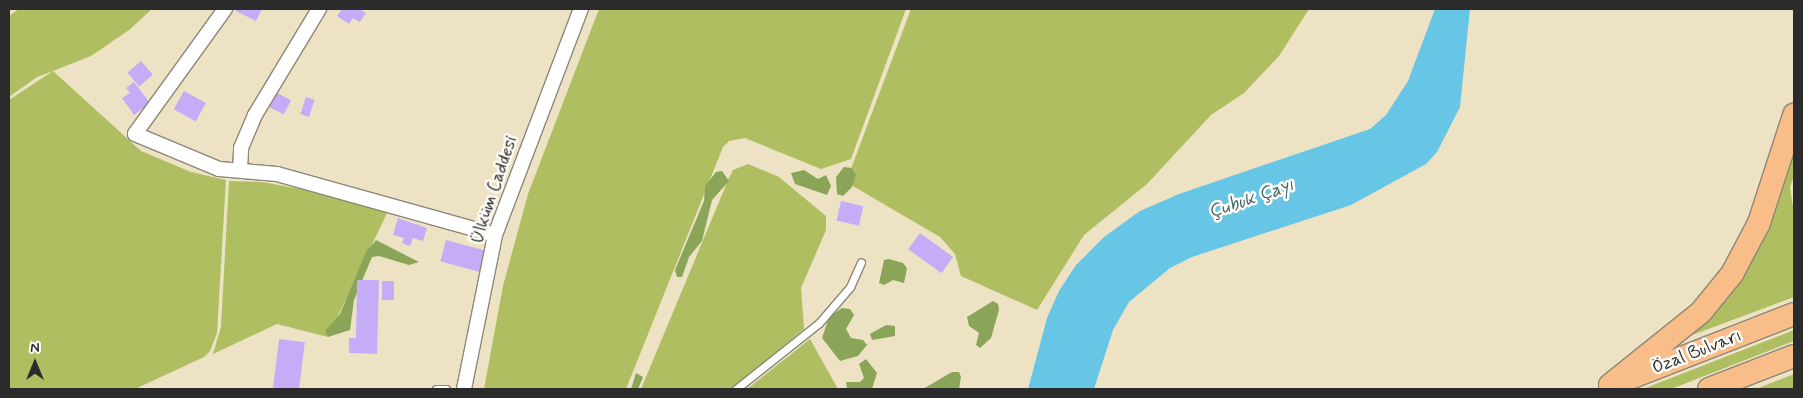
<!DOCTYPE html>
<meta charset="utf-8">
<style>
body{margin:0}
#map{position:relative;width:1803px;height:398px;overflow:hidden;background:#ede3c4;font-family:Mynerve,sans-serif}
div>[style]{position:absolute}
[style*='--x']{left:calc(var(--x)*1px);top:calc(var(--y)*1px);width:calc(var(--w)*1px);rotate:calc(var(--a)*1deg)}
.green>*{inset:0;background:#aebe61}
.forest>*{inset:0;background:#8aa557}
.water>*{inset:0;background:#67c5e5}
.building>*{inset:0;background:#c5acf7;transform-origin:0 0}
.roads{filter:drop-shadow(1px 0 #8c8778) drop-shadow(-1px 0 #8c8778) drop-shadow(0 1px #8c8778) drop-shadow(0 -1px #8c8778)}
.service>*{height:7px;margin:-3.5px;padding:0 3.5px;transform-origin:3.5px;border-radius:3.5px;background:#fff}
.minor>*{height:14px;margin:-7px;padding:0 7px;transform-origin:7px;border-radius:7px;background:#fff}
.trunk>*{height:22px;margin:-11px;padding:0 11px;transform-origin:11px;border-radius:11px;background:#f8bd88}
span{translate:-50% -50%;white-space:nowrap;text-align:center;line-height:1.15;-webkit-text-stroke:5px #fdfcf7;paint-order:stroke}
.street-label{font-size:18px;color:#2b2b2b}
.water-label{font-size:19px;color:#40616c;font-style:italic}
.frame{position:absolute;inset:0;border:10px solid #2b2b2b;pointer-events:none}
.north{position:absolute;left:10px;top:338px;width:50px;height:50px;-webkit-text-stroke:4px #fdfcf7;paint-order:stroke;rotate:0deg;font-size:14px;font-weight:700;line-height:20px;text-align:center;color:#2b2b2b}
.north::after{content:'';display:block;margin:auto;width:18px;height:22px;background:#2b2b2b;clip-path:polygon(50% 0,100% 100%,50% 72%,0 100%)}
</style>
<div id="map">
<div class="green">
<div style="clip-path:polygon(19px 9px,152px 9px,129px 30px,91px 56px,53px 71px,141px 151px,191px 172px,226px 180px,217px 333px,210px 351px,204px 357px,135px 389px,9px 389px,9px 100px,53px 71px,37px 77px,9px 97px,9px 16px)"></div>
<div style="clip-path:polygon(599px 9px,906px 9px,851px 159px,821px 169px,745px 138px,729px 141px,723px 147px,626px 389px,484px 389px,503px 286px,528px 194px)"></div>
<div style="clip-path:polygon(911px 9px,1309px 9px,1279px 56px,1244px 93px,1211px 115px,1147px 184px,1084px 235px,1037px 310px,961px 276px,955px 254px,940px 237px,846px 182px)"></div>
<div style="clip-path:polygon(1794px 144px,1794px 176px,1790px 187px,1794px 213px,1794px 297px,1687px 337px,1727px 300px,1762px 243px)"></div>
<div style="clip-path:polygon(748px 164px,779px 177px,826px 216px,826px 230px,801px 288px,804px 329px,731px 389px,641px 389px,729px 178px,733px 170px)"></div>
<div style="clip-path:polygon(229px 181px,262px 182px,311px 191px,388px 211px,328px 337px,277px 324px,213px 354px,221px 327px)"></div>
<div style="clip-path:polygon(1794px 330px,1794px 341px,1671px 389px,1643px 389px)"></div>
<div style="clip-path:polygon(810px 339px,838px 389px,747px 389px,751px 386px)"></div>
<div style="clip-path:polygon(1794px 374px,1794px 389px,1756px 389px)"></div>
</div>
<div class="forest">
<div style="clip-path:polygon(844px 167px,852px 168px,856px 175px,852px 187px,843px 196px,837px 194px,836px 177px)"></div>
<div style="clip-path:polygon(804px 170px,818px 179px,826px 175px,831px 186px,827px 195px,795px 184px,791px 173px)"></div>
<div style="clip-path:polygon(722px 171px,729px 181px,712px 200px,702px 241px,689px 257px,682px 277px,677px 277px,675px 270px,704px 201px,705px 186px,716px 172px)"></div>
<div style="clip-path:polygon(376px 240px,419px 262px,409px 265px,379px 256px,372px 257px,354px 300px,350px 330px,328px 337px,325px 331px,340px 314px,366px 252px)"></div>
<div style="clip-path:polygon(889px 259px,903px 263px,907px 268px,904px 283px,893px 280px,884px 285px,879px 283px,884px 260px)"></div>
<div style="clip-path:polygon(993px 301px,998px 304px,999px 310px,991px 338px,980px 348px,976px 345px,979px 333px,969px 326px,967px 317px)"></div>
<div style="clip-path:polygon(842px 308px,850px 309px,854px 315px,846px 329px,851px 338px,863px 340px,867px 345px,858px 356px,840px 361px,822px 338px,829px 317px)"></div>
<div style="clip-path:polygon(886px 325px,895px 326px,895px 336px,872px 340px,870px 334px)"></div>
<div style="clip-path:polygon(866px 359px,877px 373px,872px 389px,847px 389px,846px 382px,860px 382px,864px 378px,859px 364px)"></div>
<div style="clip-path:polygon(952px 372px,959px 372px,961px 377px,959px 389px,923px 389px)"></div>
<div style="clip-path:polygon(636px 373px,643px 377px,638px 389px,631px 389px)"></div>
</div>
<div class="water">
<div style="clip-path:polygon(1435px 9px,1470px 9px,1460px 107px,1437px 152px,1426px 164px,1351px 205px,1192px 257px,1170px 268px,1129px 302px,1113px 330px,1094px 389px,1028px 389px,1047px 318px,1059px 291px,1076px 265px,1104px 237px,1140px 211px,1179px 194px,1370px 129px,1386px 115px,1408px 81px)"></div>
</div>
<div class="building">
<div style="clip-path:polygon(237px 9px,262px 9px,256px 21px,236px 11px)"></div>
<div style="clip-path:polygon(342px 9px,359px 9px,366px 13px,360px 22px,353px 18px,349px 24px,337px 16px)"></div>
<div style="left:141px;top:61px;width:18px;height:18px;rotate:49deg"></div>
<div style="clip-path:polygon(134px 82px,150px 103px,134px 115px,122px 98px,130px 93px,126px 88px)"></div>
<div style="left:184px;top:91px;width:25px;height:21px;rotate:29deg"></div>
<div style="left:275px;top:92px;width:18px;height:16px;rotate:27deg"></div>
<div style="left:306px;top:97px;width:9px;height:18px;rotate:18deg"></div>
<div style="left:841px;top:201px;width:23px;height:20px;rotate:13deg"></div>
<div style="clip-path:polygon(398px 218px,427px 228px,423px 241px,413px 238px,410px 246px,402px 243px,404px 238px,393px 235px)"></div>
<div style="left:920px;top:233px;width:41px;height:20px;rotate:36deg"></div>
<div style="left:446px;top:240px;width:43px;height:22px;rotate:15deg"></div>
<div style="clip-path:polygon(357px 280px,379px 280px,377px 354px,349px 353px,349px 338px,356px 338px)"></div>
<div style="left:382px;top:281px;width:12px;height:19px"></div>
<div style="left:279px;top:339px;width:26px;height:50px;rotate:7deg"></div>
</div>
<div class="roads">
<div class="service">
<div style="--x:436;--y:389;--w:10;--a:0"></div>
<div style="--x:736;--y:389;--w:106;--a:-38.5"></div>
<div style="--x:819;--y:323;--w:48;--a:-49.3"></div>
<div style="--x:850;--y:287;--w:27;--a:-66"></div>
</div>
<div class="minor">
<div style="--x:225;--y:9;--w:154;--a:125.8"></div>
<div style="--x:135;--y:134;--w:91;--a:22.6"></div>
<div style="--x:219;--y:169;--w:58;--a:4.9"></div>
<div style="--x:277;--y:174;--w:226;--a:15.6"></div>
<div style="--x:240;--y:170;--w:22;--a:-87"></div>
<div style="--x:241;--y:148;--w:36;--a:-67"></div>
<div style="--x:255;--y:115;--w:124;--a:-58.9"></div>
<div style="--x:464;--y:389;--w:157;--a:-78.6"></div>
<div style="--x:495;--y:235;--w:242;--a:-69.2"></div>
</div>
<div class="trunk">
<div style="--x:1630;--y:378;--w:176;--a:-21.3"></div>
<div style="--x:1610;--y:385;--w:117;--a:-38.7"></div>
<div style="--x:1701;--y:312;--w:49;--a:-50.8"></div>
<div style="--x:1732;--y:274;--w:58;--a:-62.1"></div>
<div style="--x:1759;--y:223;--w:114;--a:-72"></div>
<div style="--x:1709;--y:389;--w:91;--a:-21.2"></div>
</div>
</div>
<div class="street-label">
<span style="left:494px;top:190px;rotate:-71deg">Ülküm Caddesi</span>
<span style="left:1697px;top:352px;rotate:-21deg">Özal Bulvarı</span>
</div>
<div class="water-label">
<span style="left:1251px;top:199px;rotate:-19deg">Çubuk Çayı</span>
</div>
<div class="frame"></div>
<div class="north">N</div>
</div>
